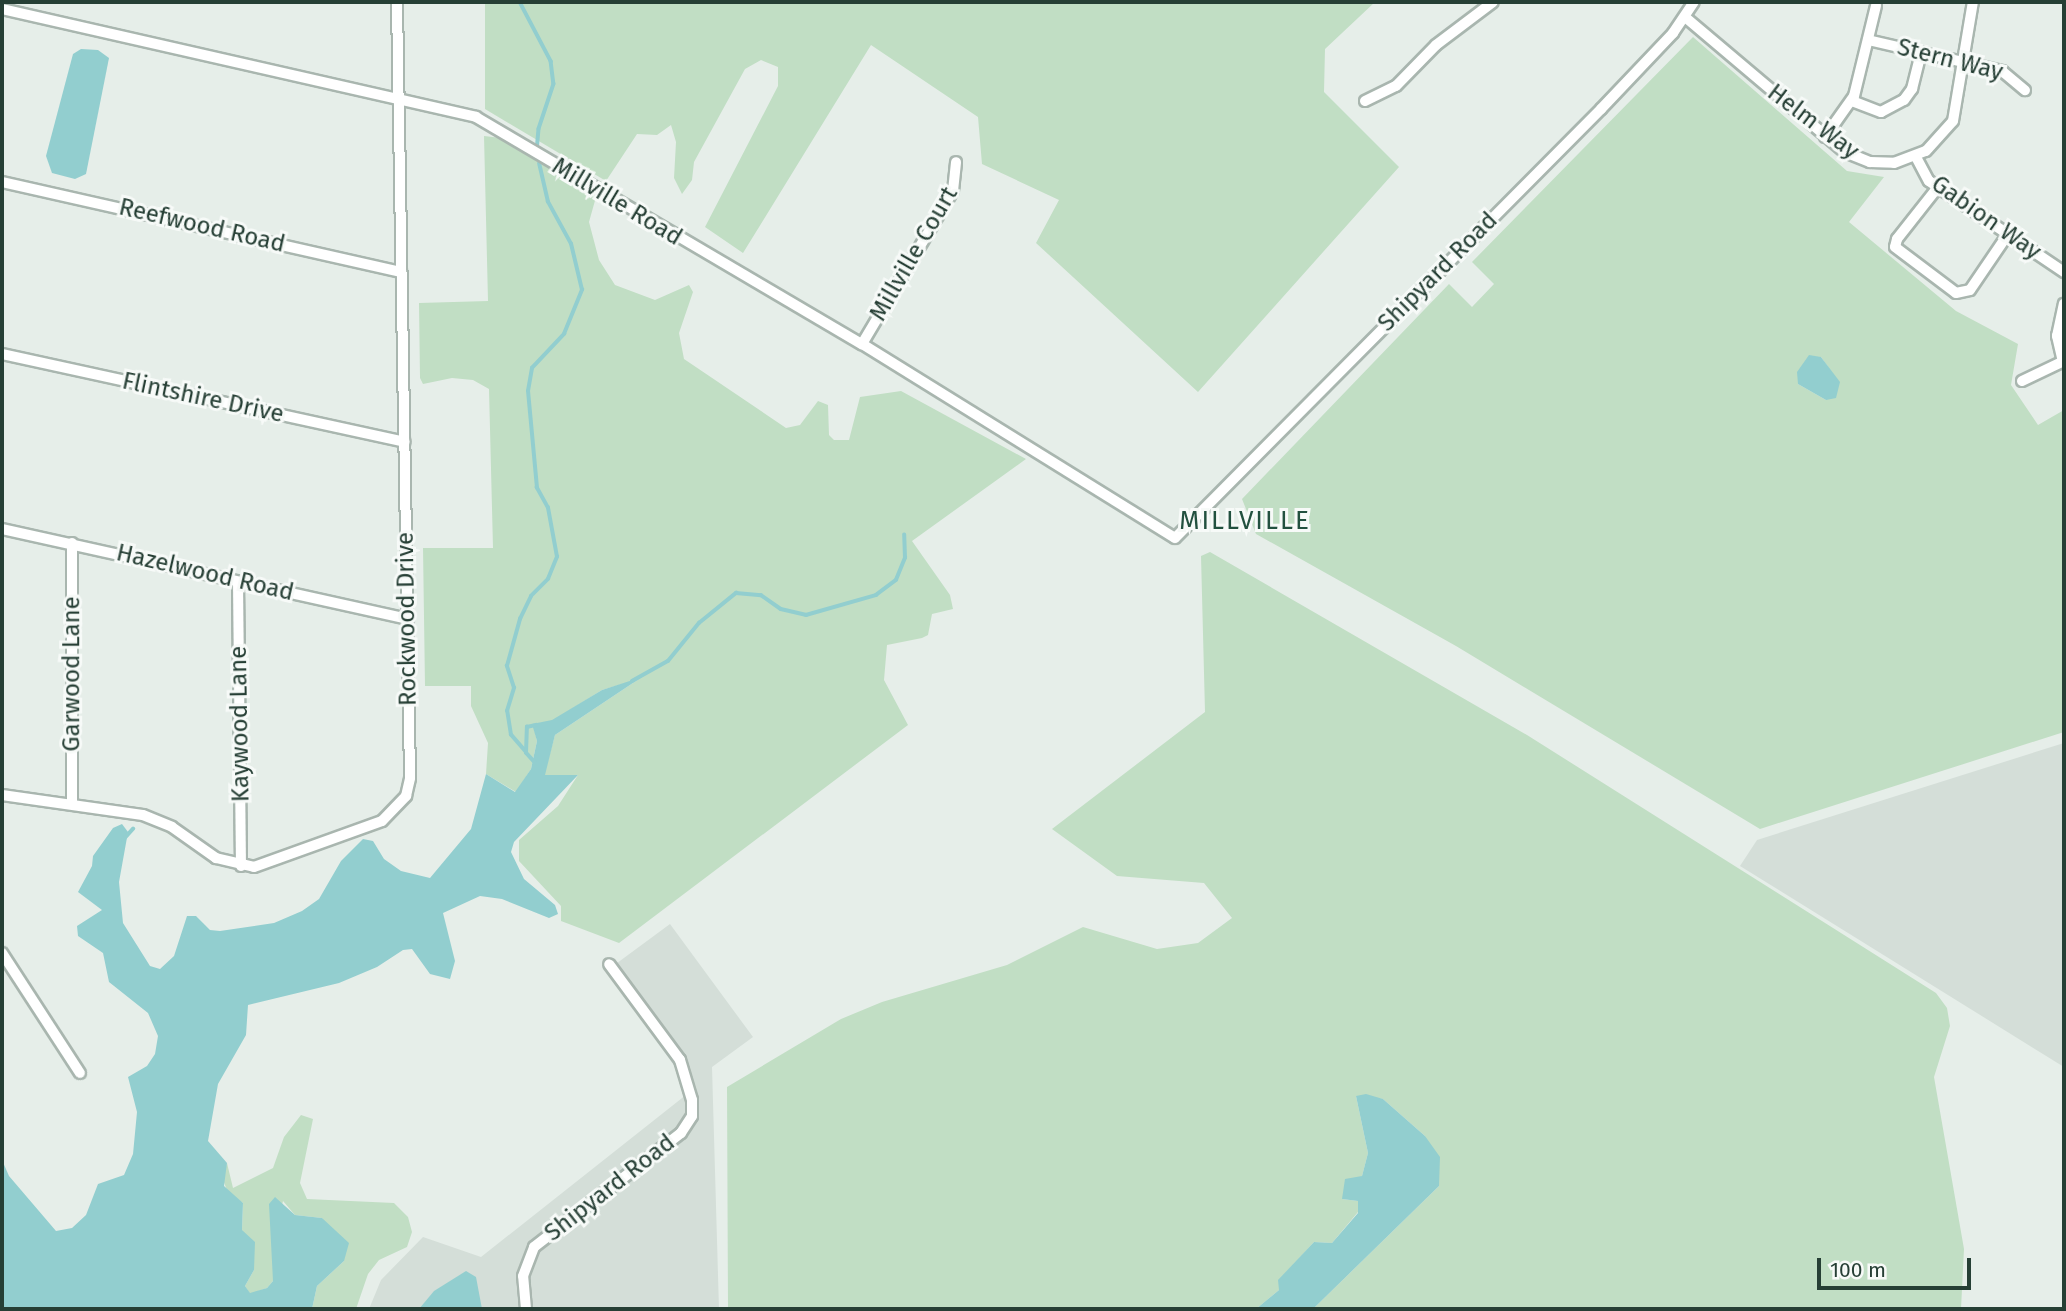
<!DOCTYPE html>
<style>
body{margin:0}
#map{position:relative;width:2066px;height:1311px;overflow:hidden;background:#e6eee9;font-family:"Fira Sans",sans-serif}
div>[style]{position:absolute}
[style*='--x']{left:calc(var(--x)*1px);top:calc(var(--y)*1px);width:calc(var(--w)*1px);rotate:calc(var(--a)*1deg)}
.built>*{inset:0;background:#d4ded8}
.green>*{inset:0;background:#c1dec4}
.water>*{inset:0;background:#92cecf}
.stream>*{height:3.5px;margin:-1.75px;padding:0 1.75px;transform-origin:1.75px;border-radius:1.75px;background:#92cecf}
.roads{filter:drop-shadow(2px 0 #a9b6af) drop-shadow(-2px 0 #a9b6af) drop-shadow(0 2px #a9b6af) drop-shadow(0 -2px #a9b6af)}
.minor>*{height:10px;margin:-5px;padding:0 5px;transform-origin:5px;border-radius:5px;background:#fff}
span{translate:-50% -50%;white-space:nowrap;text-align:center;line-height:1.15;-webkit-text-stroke:6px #f7faf8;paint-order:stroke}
.street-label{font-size:24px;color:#263f35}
.neighbourhood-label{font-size:26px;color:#22513f;letter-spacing:2px}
.frame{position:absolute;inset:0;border:4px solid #263f35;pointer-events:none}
.scale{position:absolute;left:1817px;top:1258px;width:154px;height:32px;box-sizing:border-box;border:4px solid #263f35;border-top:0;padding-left:9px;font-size:21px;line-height:24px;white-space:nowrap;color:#263f35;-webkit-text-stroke:5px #f7faf8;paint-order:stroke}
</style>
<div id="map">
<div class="built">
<div style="clip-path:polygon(2064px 743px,2064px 1067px,1740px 866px,1757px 840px)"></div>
<div style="clip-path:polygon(670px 924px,753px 1037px,712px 1067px,719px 1309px,369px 1309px,381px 1280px,423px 1237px,481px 1257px,696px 1087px,609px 969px)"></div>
</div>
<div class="green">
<div style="clip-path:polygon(485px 2px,1375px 2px,1325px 49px,1324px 92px,1399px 167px,1198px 392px,1036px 243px,1059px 200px,982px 164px,978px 117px,871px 45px,743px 253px,705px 227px,778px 86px,778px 67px,761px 60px,745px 69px,694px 162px,692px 180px,682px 194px,674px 178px,676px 142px,671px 125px,657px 135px,637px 134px,606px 181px,485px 109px)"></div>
<div style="clip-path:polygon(evenodd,1693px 37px,1847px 171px,1884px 177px,1849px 222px,1956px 311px,2018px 344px,2011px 385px,2038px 425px,2064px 410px,2064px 732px,1760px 829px,1456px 646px,1256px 534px,1242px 499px,1449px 284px,1472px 307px,1494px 284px,1472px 262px,1693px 37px,1821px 357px,1829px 368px,1826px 400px,1798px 384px,1821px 357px)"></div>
<div style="clip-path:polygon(484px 136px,501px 138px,596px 197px,589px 222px,599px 260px,615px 285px,655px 300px,689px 285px,693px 292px,679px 333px,684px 359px,786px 428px,800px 425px,818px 401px,828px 405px,829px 435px,834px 440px,849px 440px,860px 397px,901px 391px,1026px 459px,912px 541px,950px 595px,953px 609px,932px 614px,928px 635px,922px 638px,887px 645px,884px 680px,908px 725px,619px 943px,561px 921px,561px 906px,519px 861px,519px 840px,558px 806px,578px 775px,544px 775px,555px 735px,639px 679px,602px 690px,552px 721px,533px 724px,537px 741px,531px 769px,516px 792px,486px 774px,488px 743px,471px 706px,471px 686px,425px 686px,423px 548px,493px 548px,489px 389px,473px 380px,452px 378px,423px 384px,420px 378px,419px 303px,488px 301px)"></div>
<div style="clip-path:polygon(1210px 552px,1527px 735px,1936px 993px,1947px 1008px,1950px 1026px,1934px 1077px,1964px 1249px,1961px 1309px,1313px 1309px,1439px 1186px,1425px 1136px,1383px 1099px,1356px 1096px,1368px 1153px,1362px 1176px,1342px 1199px,1358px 1201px,1358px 1212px,1332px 1243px,1314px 1242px,1279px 1280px,1279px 1290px,1256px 1309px,728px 1309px,727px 1087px,841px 1019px,882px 1002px,1007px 965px,1083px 927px,1157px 949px,1198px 943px,1232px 918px,1204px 883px,1117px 876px,1052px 829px,1205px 712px,1201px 556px)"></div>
<div style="clip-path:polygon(301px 1115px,313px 1119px,300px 1183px,307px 1199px,394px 1203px,408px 1217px,412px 1232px,407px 1247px,379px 1260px,368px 1274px,356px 1309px,312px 1309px,317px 1286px,344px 1261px,322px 1218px,295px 1215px,283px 1201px,273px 1243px,273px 1281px,267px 1288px,250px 1294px,245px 1286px,254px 1270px,242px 1230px,243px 1203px,228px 1193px,222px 1177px,227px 1163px,233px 1188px,273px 1168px,284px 1137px)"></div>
</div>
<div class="water">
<div style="clip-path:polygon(81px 49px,98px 50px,109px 58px,86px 174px,75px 179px,52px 173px,46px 156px,73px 54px)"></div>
<div style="clip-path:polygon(1809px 355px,1821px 357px,1840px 382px,1836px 398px,1826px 400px,1798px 384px,1797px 372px)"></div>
<div style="clip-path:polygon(642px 677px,555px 735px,545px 775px,578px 775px,514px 842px,511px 852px,524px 879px,555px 905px,558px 914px,549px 918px,502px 899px,480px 896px,443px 913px,455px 961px,450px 979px,430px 974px,412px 949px,403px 950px,377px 967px,339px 983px,248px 1005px,246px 1035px,218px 1084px,208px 1141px,227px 1163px,224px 1186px,243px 1203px,242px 1230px,255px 1242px,254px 1270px,245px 1286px,250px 1293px,267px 1288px,273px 1281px,269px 1204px,275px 1197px,295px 1215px,322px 1218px,349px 1243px,344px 1261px,317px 1286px,312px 1309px,2px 1309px,2px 1160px,9px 1176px,56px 1231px,72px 1228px,86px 1215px,98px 1184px,124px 1175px,133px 1154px,137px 1112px,128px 1077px,147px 1066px,155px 1054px,158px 1036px,148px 1013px,109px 982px,103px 953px,78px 936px,77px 926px,102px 910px,78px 892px,92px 866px,93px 856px,113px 828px,122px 824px,128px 832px,119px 882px,123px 923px,150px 966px,160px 969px,174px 956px,187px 916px,196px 916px,210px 930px,220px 931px,274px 923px,302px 911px,319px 899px,341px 861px,363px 839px,373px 841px,384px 859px,401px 871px,430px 878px,471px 829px,486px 774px,515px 792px,531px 769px,537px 741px,532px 724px,552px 720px,602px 690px)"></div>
<div style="clip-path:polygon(1366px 1094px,1383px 1099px,1425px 1136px,1440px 1157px,1439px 1186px,1313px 1309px,1256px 1309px,1279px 1290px,1278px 1280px,1314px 1242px,1332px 1243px,1358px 1213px,1358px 1201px,1342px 1199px,1345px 1179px,1362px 1176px,1368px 1153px,1356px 1096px)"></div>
<div style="clip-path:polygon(466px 1271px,476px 1277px,482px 1309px,419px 1309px,434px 1291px)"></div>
</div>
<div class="stream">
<div style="--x:520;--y:2;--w:67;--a:62.3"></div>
<div style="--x:551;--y:61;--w:23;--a:83"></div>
<div style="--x:554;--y:84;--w:47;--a:108.4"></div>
<div style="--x:539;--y:129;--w:21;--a:95"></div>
<div style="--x:632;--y:681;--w:41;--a:-29.1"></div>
<div style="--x:668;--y:661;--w:49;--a:-50.8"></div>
<div style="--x:699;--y:623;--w:48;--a:-39"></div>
<div style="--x:736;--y:593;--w:25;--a:5"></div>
<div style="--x:761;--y:595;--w:24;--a:35"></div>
<div style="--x:781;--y:609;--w:26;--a:13"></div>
<div style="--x:806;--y:615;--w:73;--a:-15.9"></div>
<div style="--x:876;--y:595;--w:25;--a:-37"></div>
<div style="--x:896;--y:580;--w:24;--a:-68"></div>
<div style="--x:905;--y:558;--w:23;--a:-92"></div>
<div style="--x:525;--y:751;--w:21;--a:-131"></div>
<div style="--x:511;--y:735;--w:24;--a:-99"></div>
<div style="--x:507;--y:711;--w:24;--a:-73"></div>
<div style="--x:514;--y:688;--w:23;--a:-108"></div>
<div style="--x:507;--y:666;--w:49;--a:-74.5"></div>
<div style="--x:520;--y:619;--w:25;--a:-64"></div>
<div style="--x:531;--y:596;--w:24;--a:-45"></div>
<div style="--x:548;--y:579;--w:24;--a:-68"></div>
<div style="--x:557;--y:557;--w:50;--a:-100.4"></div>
<div style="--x:548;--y:508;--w:23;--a:-119"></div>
<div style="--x:537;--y:488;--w:97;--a:-95.3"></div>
<div style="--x:528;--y:391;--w:23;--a:-80"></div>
<div style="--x:532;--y:368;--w:47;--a:-46.7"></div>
<div style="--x:564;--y:334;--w:48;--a:-67.8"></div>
<div style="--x:582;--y:290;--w:47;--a:-103.4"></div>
<div style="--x:571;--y:244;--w:48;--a:-118.7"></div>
<div style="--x:548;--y:202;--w:39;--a:-103"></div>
<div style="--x:535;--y:763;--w:13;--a:-132"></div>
<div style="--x:526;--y:753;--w:26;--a:-88"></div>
<div style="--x:527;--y:727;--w:9;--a:-13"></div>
<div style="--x:123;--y:840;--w:15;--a:-48"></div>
</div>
<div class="roads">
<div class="minor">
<div style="--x:2;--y:9;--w:486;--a:12.8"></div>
<div style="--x:476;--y:117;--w:448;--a:30.5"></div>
<div style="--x:862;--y:344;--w:368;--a:31.8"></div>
<div style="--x:1175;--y:538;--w:605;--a:-45.2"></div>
<div style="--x:1601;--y:109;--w:105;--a:-46.5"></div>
<div style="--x:1673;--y:33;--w:37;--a:-56"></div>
<div style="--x:1685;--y:17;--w:209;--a:40.2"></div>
<div style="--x:1845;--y:152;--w:27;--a:22"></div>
<div style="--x:1870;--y:162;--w:24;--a:2"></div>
<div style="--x:1894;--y:163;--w:34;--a:-21"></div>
<div style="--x:1926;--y:151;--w:40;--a:-48"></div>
<div style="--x:1953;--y:121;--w:121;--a:-80.5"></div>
<div style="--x:1868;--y:40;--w:138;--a:13"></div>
<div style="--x:2002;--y:71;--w:30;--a:40"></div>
<div style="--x:1365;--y:101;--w:34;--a:-26"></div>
<div style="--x:1396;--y:86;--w:57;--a:-45.7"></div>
<div style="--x:1436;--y:45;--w:71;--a:-37"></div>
<div style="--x:1852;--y:101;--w:31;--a:21"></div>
<div style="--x:1881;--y:112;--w:26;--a:-28"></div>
<div style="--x:1904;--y:100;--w:14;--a:-54"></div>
<div style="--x:1912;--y:89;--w:38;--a:-76"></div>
<div style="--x:1825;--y:137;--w:50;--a:-54.7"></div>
<div style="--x:1854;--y:96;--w:93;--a:-76.3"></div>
<div style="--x:1916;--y:157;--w:27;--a:62"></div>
<div style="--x:1929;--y:181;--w:163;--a:34"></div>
<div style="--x:2;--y:182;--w:409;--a:12.7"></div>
<div style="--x:1938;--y:187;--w:66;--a:128.3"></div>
<div style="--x:1897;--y:239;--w:8;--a:104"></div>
<div style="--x:1895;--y:247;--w:76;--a:37"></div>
<div style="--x:1956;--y:293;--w:14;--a:-12"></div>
<div style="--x:1970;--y:290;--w:68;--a:-55.8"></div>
<div style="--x:862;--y:344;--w:178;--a:-59.3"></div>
<div style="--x:953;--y:191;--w:29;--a:-84"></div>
<div style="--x:2;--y:354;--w:412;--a:12.3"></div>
<div style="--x:2063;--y:362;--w:27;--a:-103"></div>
<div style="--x:2057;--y:336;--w:33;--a:-78"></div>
<div style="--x:2022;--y:381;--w:47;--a:-25.5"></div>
<div style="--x:2;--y:529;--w:416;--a:12.5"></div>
<div style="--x:72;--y:543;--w:261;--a:90"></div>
<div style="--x:238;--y:582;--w:284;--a:89.4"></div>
<div style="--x:2;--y:795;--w:142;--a:8.1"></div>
<div style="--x:143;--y:815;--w:31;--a:22"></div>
<div style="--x:172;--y:827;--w:54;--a:35.2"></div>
<div style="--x:216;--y:858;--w:39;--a:13"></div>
<div style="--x:254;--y:867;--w:136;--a:-19.8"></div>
<div style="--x:382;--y:821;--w:35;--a:-46"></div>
<div style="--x:406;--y:796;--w:18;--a:-77"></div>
<div style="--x:410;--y:778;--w:776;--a:-90.96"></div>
<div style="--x:2;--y:953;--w:143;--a:57"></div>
<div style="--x:526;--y:1309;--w:33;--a:-95"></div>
<div style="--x:523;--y:1276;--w:31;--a:-69"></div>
<div style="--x:534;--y:1247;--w:186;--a:-37.8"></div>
<div style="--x:681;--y:1133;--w:20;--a:-57"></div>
<div style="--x:692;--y:1116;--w:16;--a:-90"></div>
<div style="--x:692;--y:1100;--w:42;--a:-106.7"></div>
<div style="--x:680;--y:1060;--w:119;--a:-126.5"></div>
</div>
</div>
<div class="street-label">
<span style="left:1950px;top:60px;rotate:14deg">Stern Way</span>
<span style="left:1813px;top:122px;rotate:37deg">Helm Way</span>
<span style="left:617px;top:202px;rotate:31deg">Millville Road</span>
<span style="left:1986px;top:218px;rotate:35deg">Gabion Way</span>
<span style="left:202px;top:226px;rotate:13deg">Reefwood Road</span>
<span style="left:914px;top:254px;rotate:-60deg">Millville Court</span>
<span style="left:1438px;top:272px;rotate:-45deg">Shipyard Road</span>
<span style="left:203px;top:398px;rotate:12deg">Flintshire Drive</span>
<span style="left:205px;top:573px;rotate:13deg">Hazelwood Road</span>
<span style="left:407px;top:619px;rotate:-91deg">Rockwood Drive</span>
<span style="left:72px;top:674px;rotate:-90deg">Garwood Lane</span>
<span style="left:240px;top:724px;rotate:-91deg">Kaywood Lane</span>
<span style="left:610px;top:1188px;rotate:-38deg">Shipyard Road</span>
</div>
<div class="neighbourhood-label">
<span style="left:1245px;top:521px">MILLVILLE</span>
</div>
<div class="frame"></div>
<div class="scale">100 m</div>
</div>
